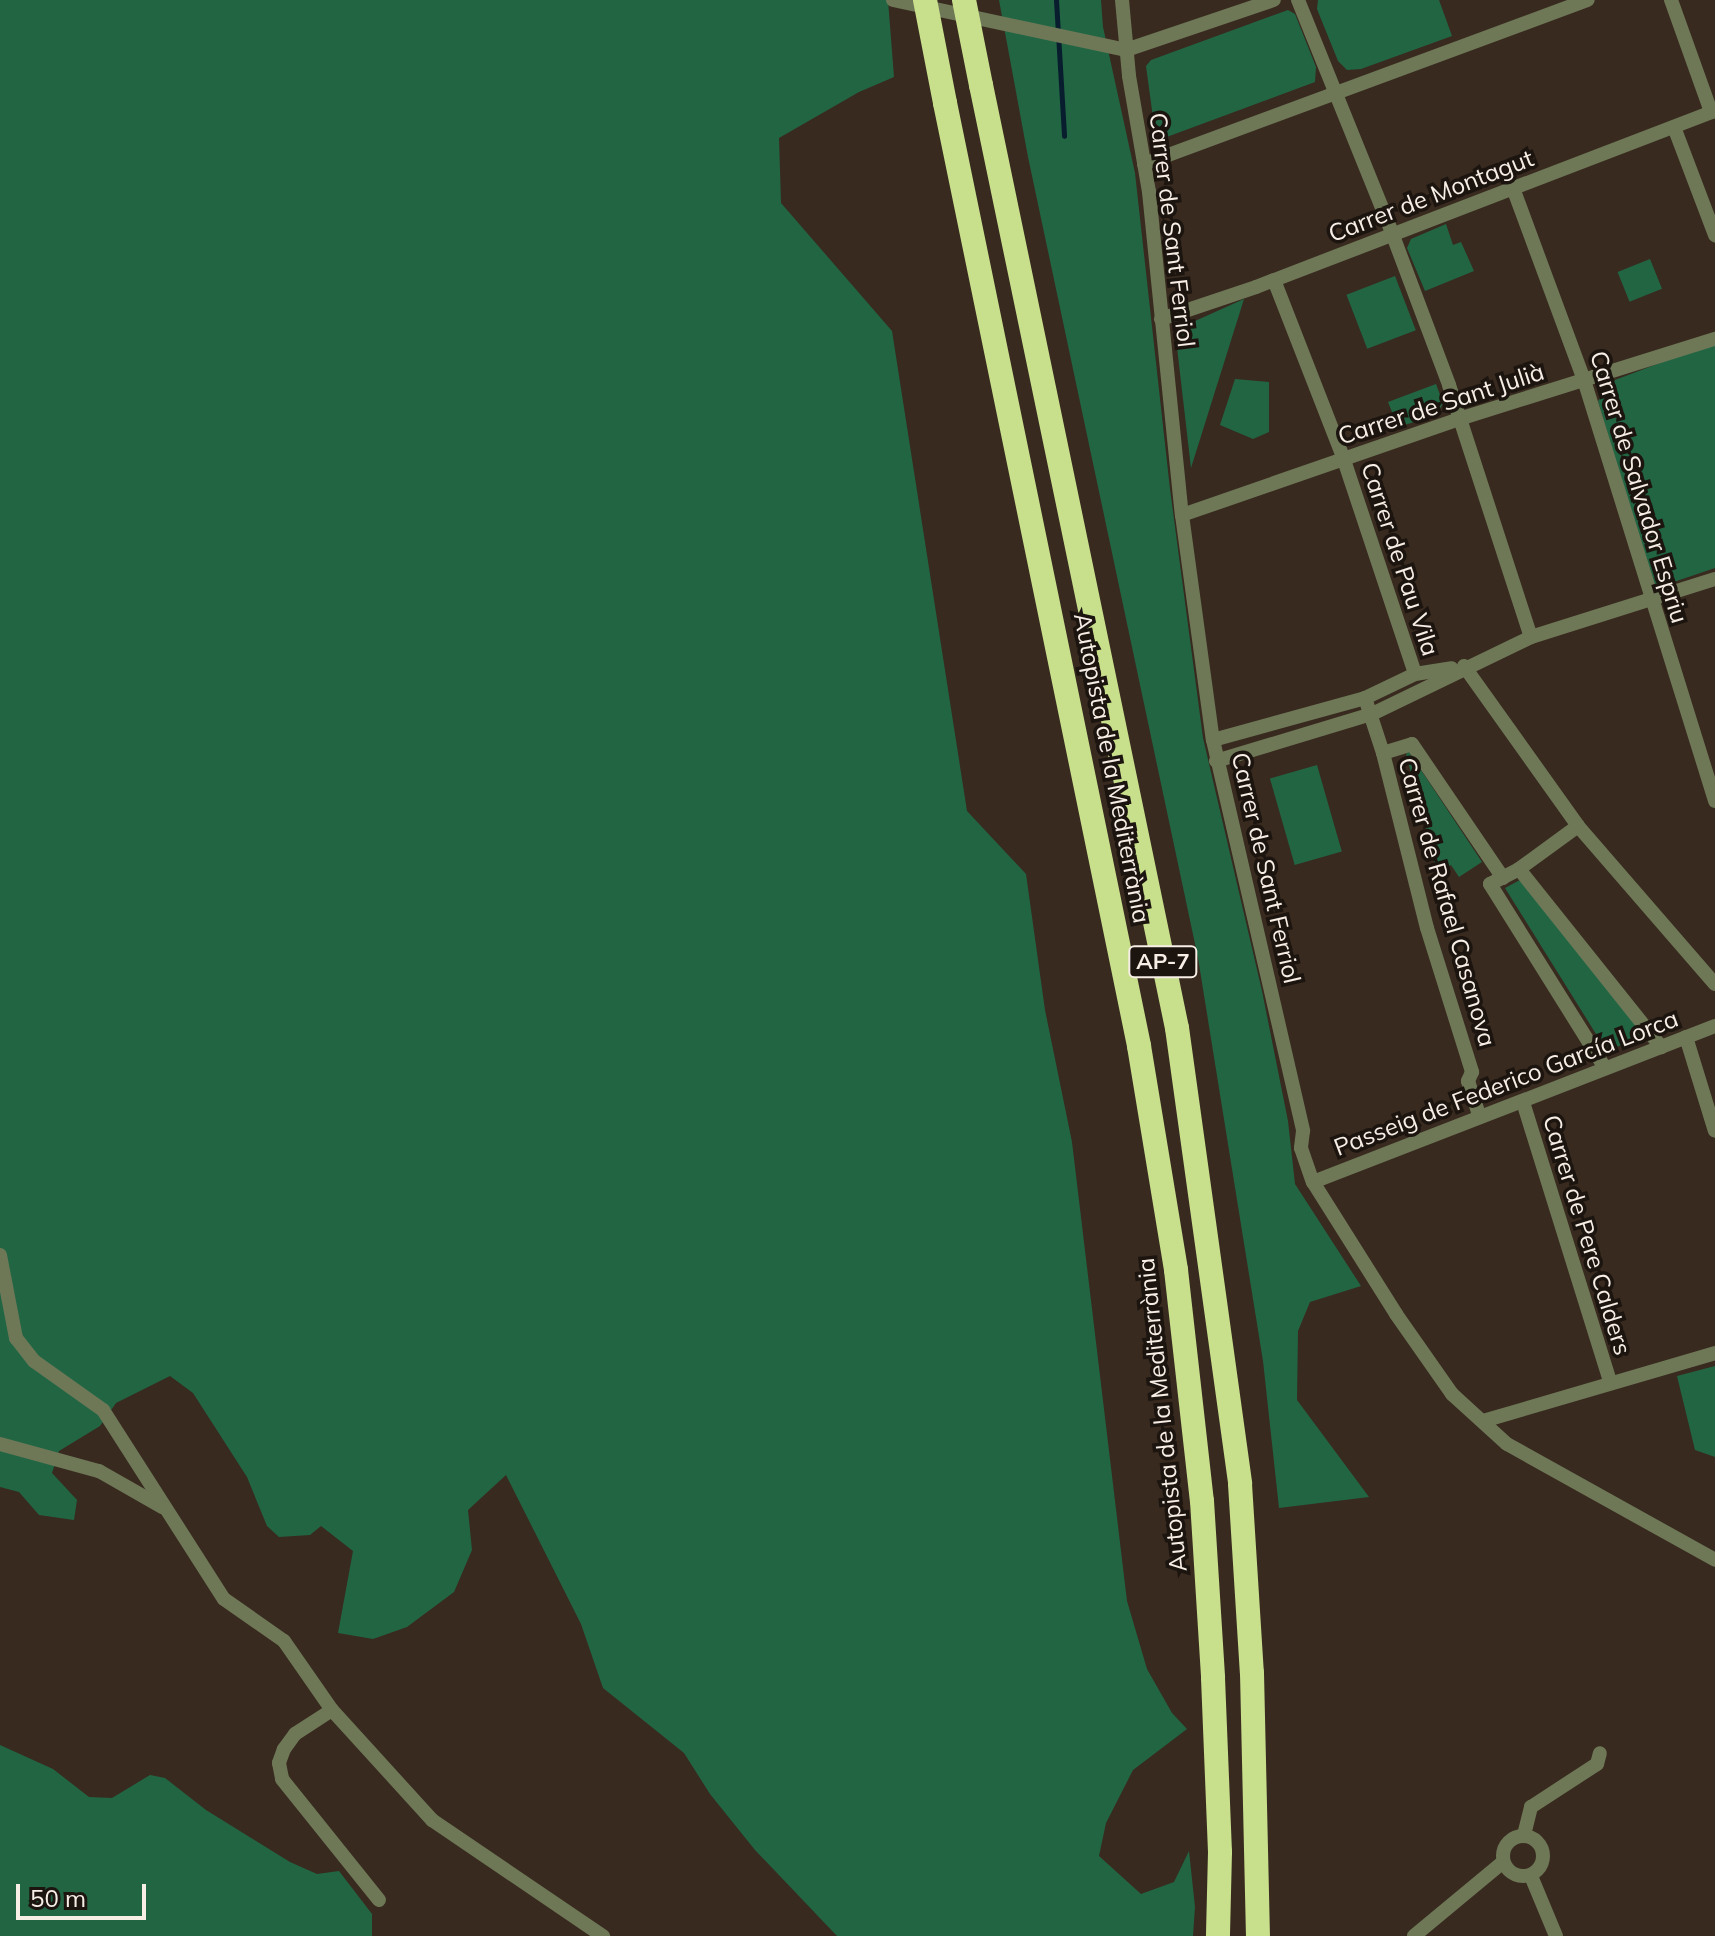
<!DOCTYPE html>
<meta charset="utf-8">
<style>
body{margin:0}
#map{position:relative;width:1715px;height:1936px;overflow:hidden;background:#382a1f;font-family:Mulish,sans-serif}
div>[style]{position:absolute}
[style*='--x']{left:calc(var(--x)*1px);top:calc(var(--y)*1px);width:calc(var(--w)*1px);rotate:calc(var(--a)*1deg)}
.green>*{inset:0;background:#226543;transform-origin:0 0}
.stream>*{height:5px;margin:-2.5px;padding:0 2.5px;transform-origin:2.5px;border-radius:2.5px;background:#081e2f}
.minor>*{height:14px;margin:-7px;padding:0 7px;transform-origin:7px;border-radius:7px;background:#6e7857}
.minor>.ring{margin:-7px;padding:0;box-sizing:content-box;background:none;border:14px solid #6e7857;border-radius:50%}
.motorway>*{height:24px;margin:-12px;padding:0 12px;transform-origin:12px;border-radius:12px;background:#c8df8c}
.motorway-bridge>*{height:24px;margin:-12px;padding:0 12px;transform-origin:12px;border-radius:12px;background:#c8df8c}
span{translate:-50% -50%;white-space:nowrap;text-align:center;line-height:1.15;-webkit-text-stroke:7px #1b140f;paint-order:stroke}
.shield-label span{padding:2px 6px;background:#1b140f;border:2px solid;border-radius:6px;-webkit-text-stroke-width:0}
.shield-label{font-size:22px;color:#f7eee6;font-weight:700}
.street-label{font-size:24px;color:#f7eee6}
.scale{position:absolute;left:16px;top:1884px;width:130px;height:36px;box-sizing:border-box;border:4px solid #f7eee6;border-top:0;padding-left:10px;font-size:24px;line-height:28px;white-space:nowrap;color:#f7eee6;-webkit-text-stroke:6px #1b140f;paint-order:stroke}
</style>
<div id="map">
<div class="green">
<div style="clip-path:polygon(0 0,888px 0,894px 77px,859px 92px,779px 138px,781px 203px,892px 331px,967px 811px,1026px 874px,1045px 1010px,1072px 1142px,1127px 1601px,1147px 1669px,1172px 1713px,1187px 1729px,1133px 1770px,1106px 1823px,1099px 1856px,1141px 1894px,1174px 1882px,1189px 1851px,1195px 1907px,1193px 1936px,837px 1936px,755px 1850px,710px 1794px,684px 1753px,603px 1688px,581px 1624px,506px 1475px,468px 1510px,472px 1550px,454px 1592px,407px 1627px,373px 1639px,338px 1633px,353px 1551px,321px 1526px,310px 1535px,279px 1537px,267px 1526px,247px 1477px,193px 1393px,170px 1376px,116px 1403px,100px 1426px,59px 1451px,52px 1473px,77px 1500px,74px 1520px,39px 1515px,19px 1492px,0 1487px)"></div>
<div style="clip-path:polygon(999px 0,1101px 0,1103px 27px,1135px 173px,1170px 489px,1203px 738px,1262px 991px,1288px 1121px,1295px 1184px,1361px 1286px,1310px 1302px,1298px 1331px,1297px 1400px,1369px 1497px,1279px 1508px,1263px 1361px,1198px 958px,1028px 157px)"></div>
<div style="clip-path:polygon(1318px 0,1439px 0,1452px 36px,1361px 69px,1347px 70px,1338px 61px,1317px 9px)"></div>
<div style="clip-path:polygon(1288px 10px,1295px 14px,1316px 67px,1315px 82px,1164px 138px,1155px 132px,1146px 66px,1151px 60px)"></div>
<div style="clip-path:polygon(1446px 224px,1453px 245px,1461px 242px,1474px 271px,1425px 291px,1407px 248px,1411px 239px)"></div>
<div style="left:1650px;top:259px;width:32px;height:35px;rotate:68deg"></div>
<div style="left:1395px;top:276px;width:58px;height:52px;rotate:69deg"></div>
<div style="clip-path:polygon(1244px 299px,1191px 468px,1175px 330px)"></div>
<div style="clip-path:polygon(1715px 342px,1715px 568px,1653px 589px,1598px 401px,1615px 380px)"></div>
<div style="clip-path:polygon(1235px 379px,1269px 382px,1269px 432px,1253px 439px,1220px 425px)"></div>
<div style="clip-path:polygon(1436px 384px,1443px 403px,1437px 415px,1398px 427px,1388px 402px)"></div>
<div style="clip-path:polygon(1409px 752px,1482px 862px,1459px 877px,1451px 865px,1437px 872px,1406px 754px)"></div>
<div style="left:1317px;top:765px;width:90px;height:49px;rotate:74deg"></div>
<div style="clip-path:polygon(1520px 880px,1642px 1031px,1638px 1040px,1606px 1050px,1505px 888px)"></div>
<div style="clip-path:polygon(1715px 1366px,1715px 1457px,1695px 1450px,1677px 1376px)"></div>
<div style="clip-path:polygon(0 1745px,53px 1769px,89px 1797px,112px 1798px,150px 1775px,165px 1778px,206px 1810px,290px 1862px,317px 1874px,339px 1871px,372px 1914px,372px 1936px,0 1936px)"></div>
</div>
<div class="stream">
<div style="--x:1056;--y:0;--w:136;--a:86.6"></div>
</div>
<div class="minor">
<div style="--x:893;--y:0;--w:238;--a:12.1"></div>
<div style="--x:1126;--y:50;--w:156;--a:-18.7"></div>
<div style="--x:1122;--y:0;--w:76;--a:84.7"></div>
<div style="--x:1129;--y:76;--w:118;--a:80.2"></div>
<div style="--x:1149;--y:192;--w:325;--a:84.2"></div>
<div style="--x:1182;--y:515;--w:227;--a:82.2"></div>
<div style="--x:1213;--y:740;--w:401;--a:77"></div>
<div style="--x:1303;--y:1131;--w:17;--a:97"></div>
<div style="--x:1301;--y:1148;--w:36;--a:71"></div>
<div style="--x:1313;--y:1182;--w:156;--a:57.8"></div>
<div style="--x:1396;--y:1314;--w:98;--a:55"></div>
<div style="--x:1452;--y:1394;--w:74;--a:42.3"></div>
<div style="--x:1507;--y:1444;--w:238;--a:29.1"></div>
<div style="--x:1298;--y:0;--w:251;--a:68"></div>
<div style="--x:1392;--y:233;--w:162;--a:69.4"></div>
<div style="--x:1449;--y:385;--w:265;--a:72"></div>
<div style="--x:1671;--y:0;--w:119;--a:70.3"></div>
<div style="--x:1674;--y:127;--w:116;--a:69.2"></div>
<div style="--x:1144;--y:164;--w:473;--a:-20.3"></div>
<div style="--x:1513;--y:188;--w:205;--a:69.7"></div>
<div style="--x:1584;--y:380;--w:441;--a:72.7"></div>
<div style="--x:1274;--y:280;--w:193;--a:68.7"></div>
<div style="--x:1344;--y:460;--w:225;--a:71.6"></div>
<div style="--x:1161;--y:319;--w:100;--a:-18.6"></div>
<div style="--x:1256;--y:287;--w:492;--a:-21"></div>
<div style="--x:1182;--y:515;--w:293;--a:-19.1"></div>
<div style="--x:1459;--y:419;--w:268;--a:-17.4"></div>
<div style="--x:1464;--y:666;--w:196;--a:54.5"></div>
<div style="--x:1578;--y:826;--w:209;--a:49.1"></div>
<div style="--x:1365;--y:698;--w:58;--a:71.9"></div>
<div style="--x:1383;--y:753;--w:180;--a:75.9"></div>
<div style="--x:1427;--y:928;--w:151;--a:72.6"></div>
<div style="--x:1472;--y:1072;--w:10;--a:114"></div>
<div style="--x:1468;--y:1081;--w:38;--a:72"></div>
<div style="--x:1213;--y:740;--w:158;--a:-15.4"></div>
<div style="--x:1365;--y:698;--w:55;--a:-25.6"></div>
<div style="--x:1415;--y:674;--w:37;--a:-9"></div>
<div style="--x:1383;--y:753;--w:30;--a:-17"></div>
<div style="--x:1412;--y:744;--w:162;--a:55.8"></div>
<div style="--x:1216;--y:761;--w:163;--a:-16.8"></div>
<div style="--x:1372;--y:714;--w:177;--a:-25.8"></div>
<div style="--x:1531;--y:637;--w:193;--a:-17.5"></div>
<div style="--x:1519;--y:869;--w:73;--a:-36.1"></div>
<div style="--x:1686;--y:1037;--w:98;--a:72.9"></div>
<div style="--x:1605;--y:1068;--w:217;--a:-122"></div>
<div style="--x:1490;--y:884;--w:33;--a:-27"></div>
<div style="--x:1519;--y:869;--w:228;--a:51.4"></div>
<div style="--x:1523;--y:1102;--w:293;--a:72.7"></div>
<div style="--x:1313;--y:1182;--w:431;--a:-21.2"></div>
<div style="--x:0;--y:1255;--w:85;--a:79.1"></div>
<div style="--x:16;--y:1338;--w:29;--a:52"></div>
<div style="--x:34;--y:1361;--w:85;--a:35.4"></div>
<div style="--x:103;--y:1410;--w:224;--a:57.4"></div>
<div style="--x:224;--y:1599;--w:73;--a:35"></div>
<div style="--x:284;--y:1641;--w:84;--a:55.2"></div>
<div style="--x:332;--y:1710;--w:149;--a:47.7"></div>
<div style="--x:432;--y:1820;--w:207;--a:34.2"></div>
<div style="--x:1483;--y:1421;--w:242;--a:-16.3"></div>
<div style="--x:0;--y:1444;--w:103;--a:15.3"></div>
<div style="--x:99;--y:1471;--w:73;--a:29.7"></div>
<div style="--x:332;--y:1710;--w:44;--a:147"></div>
<div style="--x:295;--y:1734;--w:19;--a:126"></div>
<div style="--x:284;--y:1749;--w:15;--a:110"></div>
<div style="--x:279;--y:1763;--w:16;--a:79"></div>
<div style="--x:282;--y:1779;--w:155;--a:51.3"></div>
<div style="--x:1524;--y:1835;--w:29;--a:-76"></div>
<div style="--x:1531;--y:1807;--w:79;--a:-33.1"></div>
<div style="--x:1597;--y:1764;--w:11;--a:-75"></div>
<div class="ring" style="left:1503px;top:1836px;width:26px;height:26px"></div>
<div style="--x:1531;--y:1876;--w:65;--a:67.4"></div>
<div style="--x:1414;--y:1936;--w:116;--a:-39.7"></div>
</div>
<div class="motorway">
<div style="--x:981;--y:85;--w:963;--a:78.26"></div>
<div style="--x:1177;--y:1028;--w:460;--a:82.1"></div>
<div style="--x:1240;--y:1484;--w:189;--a:86.4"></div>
<div style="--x:1252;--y:1673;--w:263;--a:88.7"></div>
<div style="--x:945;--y:103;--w:963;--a:78.37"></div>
<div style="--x:1139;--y:1046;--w:227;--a:80.6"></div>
<div style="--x:1176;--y:1270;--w:232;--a:83.6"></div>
<div style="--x:1202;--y:1501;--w:177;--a:86.4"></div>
<div style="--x:1213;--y:1678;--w:174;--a:87.7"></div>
<div style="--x:1220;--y:1852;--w:84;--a:91.4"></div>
</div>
<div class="motorway-bridge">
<div style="--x:925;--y:0;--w:105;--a:79"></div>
<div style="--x:964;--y:0;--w:87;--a:78.7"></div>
</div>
<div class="shield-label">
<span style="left:1163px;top:962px">AP-7</span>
</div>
<div class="street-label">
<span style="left:1431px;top:196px;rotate:-21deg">Carrer de Montagut</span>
<span style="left:1172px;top:230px;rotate:83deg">Carrer de Sant Ferriol</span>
<span style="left:1441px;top:404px;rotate:-18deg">Carrer de Sant Julià</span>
<span style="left:1639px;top:487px;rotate:73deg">Carrer de Salvador Espriu</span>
<span style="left:1400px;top:559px;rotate:72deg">Carrer de Pau Vila</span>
<span style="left:1112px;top:768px;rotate:79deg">Autopista de la Mediterrània</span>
<span style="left:1266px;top:868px;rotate:77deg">Carrer de Sant Ferriol</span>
<span style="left:1447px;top:902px;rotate:74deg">Carrer de Rafael Casanova</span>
<span style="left:1506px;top:1083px;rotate:-21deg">Passeig de Federico García Lorca</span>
<span style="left:1587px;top:1235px;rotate:73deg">Carrer de Pere Calders</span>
<span style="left:1162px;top:1415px;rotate:-96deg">Autopista de la Mediterrània</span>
</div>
<div class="scale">50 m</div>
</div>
